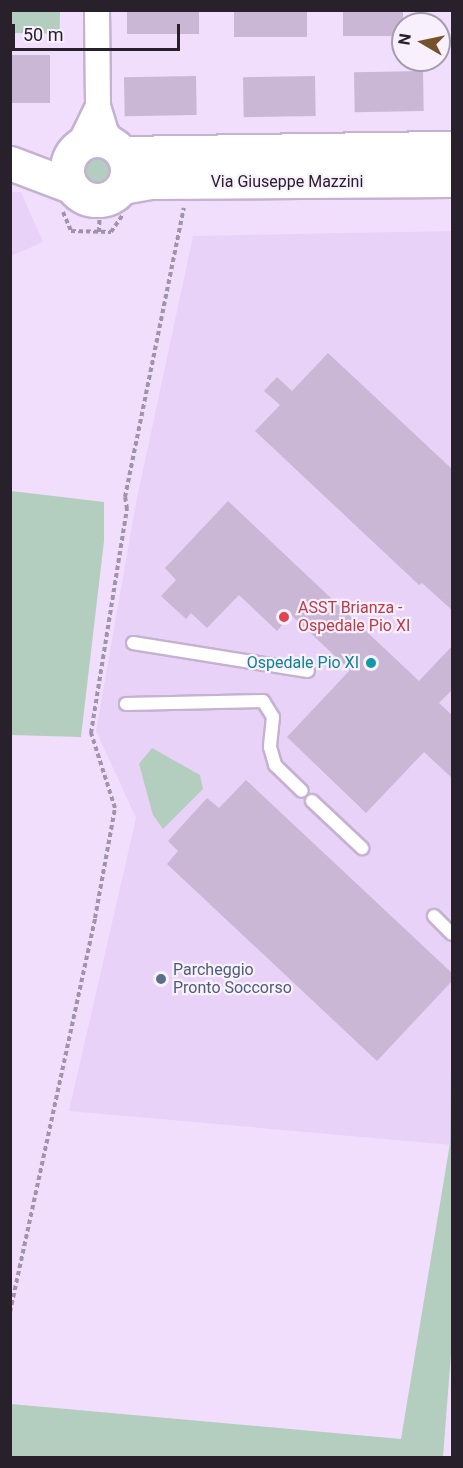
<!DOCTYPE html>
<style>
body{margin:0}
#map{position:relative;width:463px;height:1468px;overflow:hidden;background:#f1defd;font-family:Roboto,sans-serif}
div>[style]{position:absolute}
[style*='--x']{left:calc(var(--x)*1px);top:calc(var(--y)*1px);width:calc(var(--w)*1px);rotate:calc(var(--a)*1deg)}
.built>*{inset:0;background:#e9d2f8}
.green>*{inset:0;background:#b3cebf;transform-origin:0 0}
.round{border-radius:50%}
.building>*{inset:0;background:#c9b7d5;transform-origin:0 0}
.path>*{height:4px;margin-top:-2px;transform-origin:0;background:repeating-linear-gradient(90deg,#a193aa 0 4.5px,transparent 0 7.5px)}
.roads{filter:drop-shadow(2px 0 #c4b2d0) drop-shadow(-2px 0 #c4b2d0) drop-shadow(0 2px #c4b2d0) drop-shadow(0 -2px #c4b2d0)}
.lane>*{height:12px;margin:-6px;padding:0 6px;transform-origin:6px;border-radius:6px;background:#fff}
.street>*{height:24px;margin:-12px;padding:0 12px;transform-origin:12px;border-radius:12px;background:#fff}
.secondary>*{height:33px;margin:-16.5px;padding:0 16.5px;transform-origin:16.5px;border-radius:16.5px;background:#fff}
.secondary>.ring{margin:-16.5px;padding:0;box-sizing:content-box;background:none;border:33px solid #fff;border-radius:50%}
.dots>*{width:16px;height:16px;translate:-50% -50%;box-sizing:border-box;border:3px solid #f8f0fd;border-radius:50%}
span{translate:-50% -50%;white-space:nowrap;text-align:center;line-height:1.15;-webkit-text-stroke:4.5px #f8f0fd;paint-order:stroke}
.street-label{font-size:16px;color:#28212c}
.health-label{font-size:16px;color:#be3a42}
.left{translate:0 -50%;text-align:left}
.culture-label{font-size:16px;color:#0d838f}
.right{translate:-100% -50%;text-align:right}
.service-label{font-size:16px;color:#4e5e75}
.frame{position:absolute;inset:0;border:12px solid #28212c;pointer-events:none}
.north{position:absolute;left:391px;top:12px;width:60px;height:60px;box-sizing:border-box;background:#f8f0fd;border:2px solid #a59da9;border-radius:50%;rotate:279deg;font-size:16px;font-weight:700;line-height:24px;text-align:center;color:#28212c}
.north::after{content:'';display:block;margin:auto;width:21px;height:27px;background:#75522b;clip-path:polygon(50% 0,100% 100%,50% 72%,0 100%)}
.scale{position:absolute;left:12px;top:24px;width:168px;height:27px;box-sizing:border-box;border:3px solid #28212c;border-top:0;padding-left:8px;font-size:18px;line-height:21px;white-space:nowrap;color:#28212c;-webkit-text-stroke:4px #f8f0fd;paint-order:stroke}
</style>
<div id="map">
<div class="built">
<div style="clip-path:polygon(11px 192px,21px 192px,43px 242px,11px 256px)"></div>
<div style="clip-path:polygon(452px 231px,452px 1145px,69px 1111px,136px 818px,96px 731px,136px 503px,193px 236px)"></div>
</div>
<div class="green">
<div style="left:11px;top:10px;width:49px;height:23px;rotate:1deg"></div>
<div class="round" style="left:75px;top:148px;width:42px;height:42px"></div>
<div style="clip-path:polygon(11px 491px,104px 502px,104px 541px,81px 737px,11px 735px)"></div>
<div style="clip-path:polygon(152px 748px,200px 775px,203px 789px,163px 829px,153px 815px,139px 764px)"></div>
<div style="clip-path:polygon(451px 1068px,452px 1341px,443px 1457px,11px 1457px,11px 1404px,401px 1439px,450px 1143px)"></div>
</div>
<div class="building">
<div style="left:127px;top:10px;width:72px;height:24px"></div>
<div style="left:234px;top:10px;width:73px;height:27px"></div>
<div style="left:343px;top:10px;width:60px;height:26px"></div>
<div style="left:10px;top:55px;width:40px;height:48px"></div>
<div style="left:423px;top:71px;width:40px;height:69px;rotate:89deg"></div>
<div style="left:196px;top:76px;width:39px;height:72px;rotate:89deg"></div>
<div style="left:315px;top:76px;width:40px;height:72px;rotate:89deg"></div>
<div style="clip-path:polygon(328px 353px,453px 470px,453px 611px,422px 583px,419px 585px,255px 431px,280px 405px,264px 391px,277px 377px,292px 391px)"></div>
<div style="clip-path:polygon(228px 501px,419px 681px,453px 645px,453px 689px,439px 703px,453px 716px,453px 779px,424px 752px,366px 813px,287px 737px,350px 670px,291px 615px,277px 631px,239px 595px,207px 628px,191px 613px,186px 619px,161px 596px,176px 580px,165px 568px)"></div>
<div style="clip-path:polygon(246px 780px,453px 974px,453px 980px,377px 1061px,167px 864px,178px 851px,168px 841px,207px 798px,219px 808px)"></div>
</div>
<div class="path">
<div style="--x:63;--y:212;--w:21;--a:67"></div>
<div style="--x:71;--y:231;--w:40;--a:1.4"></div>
<div style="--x:111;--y:232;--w:22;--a:-56"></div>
<div style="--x:99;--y:232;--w:28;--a:-88"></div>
<div style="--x:10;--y:1312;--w:403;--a:-77.8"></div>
<div style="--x:95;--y:918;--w:112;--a:-79.7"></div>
<div style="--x:115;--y:808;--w:79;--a:-107.7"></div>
<div style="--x:91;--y:733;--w:227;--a:-80.9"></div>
<div style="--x:127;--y:509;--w:12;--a:-99"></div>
<div style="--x:125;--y:497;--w:295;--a:-78.5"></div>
</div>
<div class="roads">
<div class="lane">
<div style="--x:133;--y:643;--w:177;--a:9.1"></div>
<div style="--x:126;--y:704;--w:137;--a:-1.3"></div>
<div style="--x:263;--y:701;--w:19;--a:58"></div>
<div style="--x:273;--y:717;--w:30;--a:96"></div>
<div style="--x:270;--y:747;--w:19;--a:74"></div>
<div style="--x:275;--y:765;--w:37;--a:44"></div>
<div style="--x:312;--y:801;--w:69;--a:43.2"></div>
<div style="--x:434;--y:916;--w:25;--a:45"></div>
</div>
<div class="street">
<div style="--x:97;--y:10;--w:96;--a:89.4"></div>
<div style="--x:98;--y:106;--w:27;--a:73"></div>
<div style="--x:106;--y:132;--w:16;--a:55"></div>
<div style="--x:79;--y:145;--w:43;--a:-64"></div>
</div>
<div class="secondary">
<div class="ring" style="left:67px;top:140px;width:27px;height:27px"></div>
<div style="--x:123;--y:153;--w:329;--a:-0.9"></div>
<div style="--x:10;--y:163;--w:65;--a:20.7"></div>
<div style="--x:122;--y:187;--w:29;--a:-10"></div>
<div style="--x:151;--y:182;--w:301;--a:-0.4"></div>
</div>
</div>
<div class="dots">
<div style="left:284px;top:617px;background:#e0444e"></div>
<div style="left:371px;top:663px;background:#0f9aa8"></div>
<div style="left:161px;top:979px;background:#5c6f8a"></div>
</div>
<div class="street-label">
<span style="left:287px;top:182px">Via Giuseppe Mazzini</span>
</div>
<div class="health-label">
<span class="left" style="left:298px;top:617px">ASST Brianza -<br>Ospedale Pio XI</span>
</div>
<div class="culture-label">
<span class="right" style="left:359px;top:663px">Ospedale Pio XI</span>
</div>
<div class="service-label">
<span class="left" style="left:173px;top:979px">Parcheggio<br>Pronto Soccorso</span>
</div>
<div class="frame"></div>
<div class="north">N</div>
<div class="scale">50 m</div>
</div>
